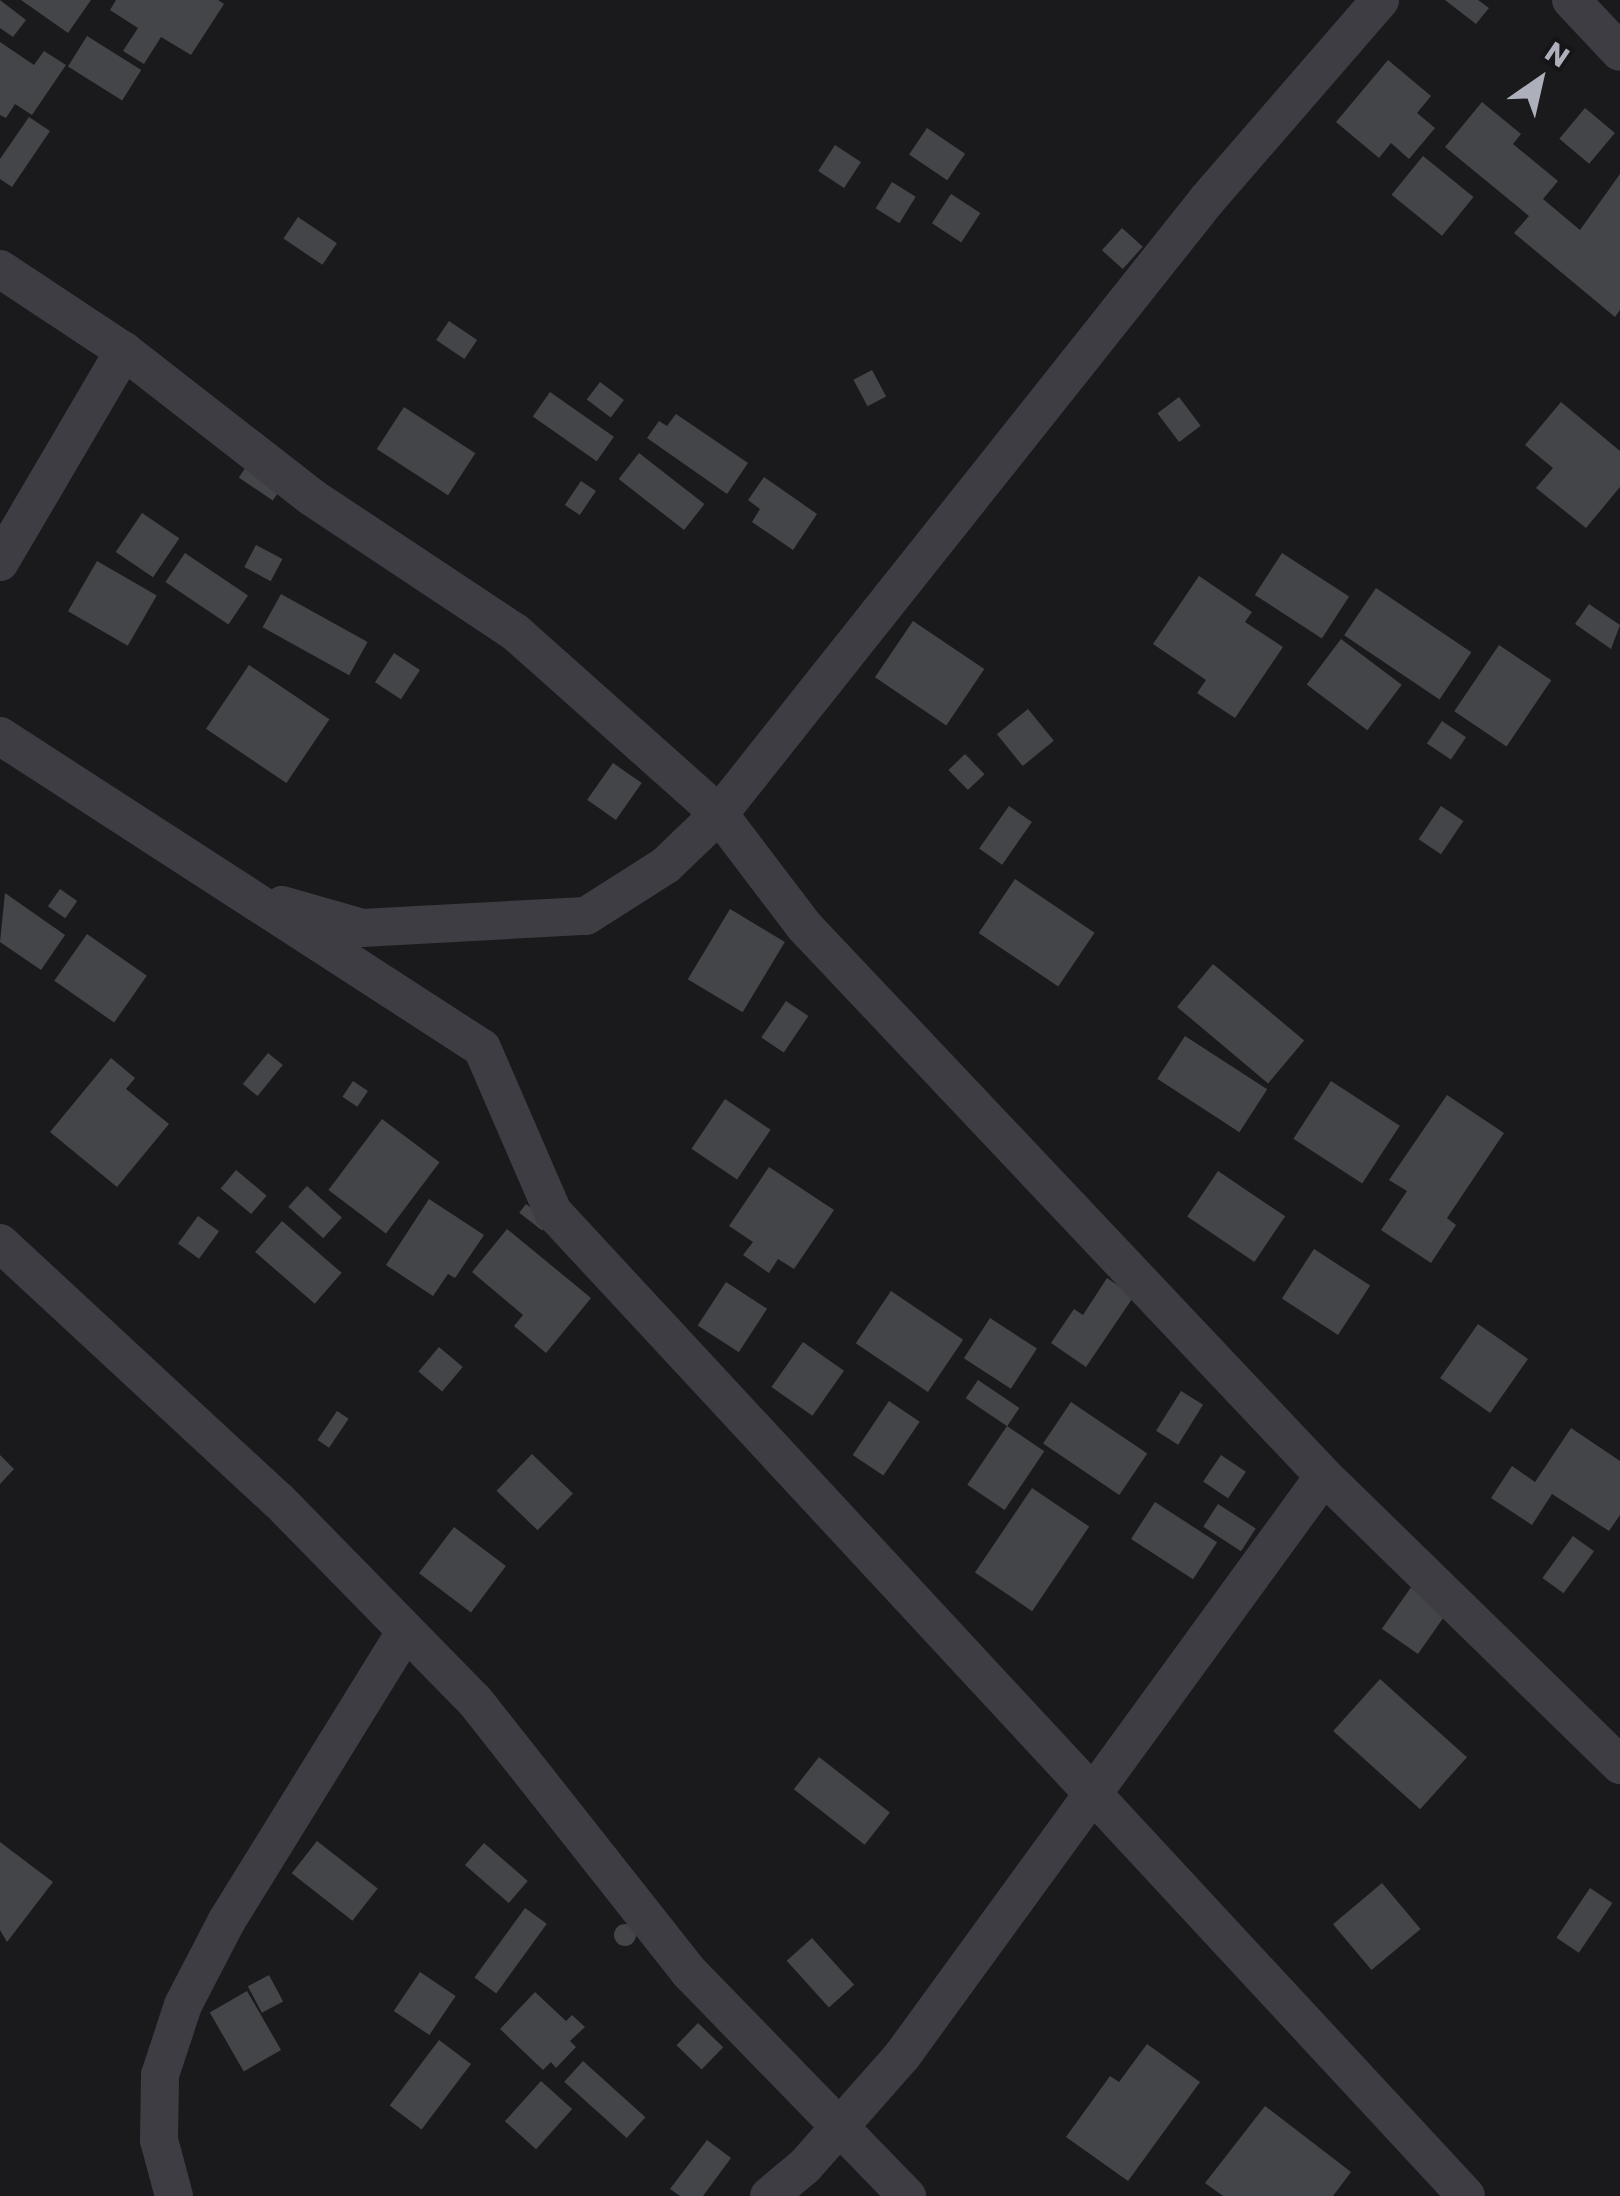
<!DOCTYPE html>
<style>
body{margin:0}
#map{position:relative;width:1620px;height:2196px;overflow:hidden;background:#1a1a1c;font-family:Poppins,sans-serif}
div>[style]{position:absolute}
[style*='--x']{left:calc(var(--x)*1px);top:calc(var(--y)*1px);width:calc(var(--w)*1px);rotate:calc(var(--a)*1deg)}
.building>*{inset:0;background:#444549;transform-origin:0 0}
.round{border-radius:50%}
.minor>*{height:38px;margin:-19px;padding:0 19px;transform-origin:19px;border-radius:19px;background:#3d3d43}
span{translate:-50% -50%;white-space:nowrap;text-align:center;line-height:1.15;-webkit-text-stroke:10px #151517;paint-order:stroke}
.north{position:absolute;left:1490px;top:30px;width:100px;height:100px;-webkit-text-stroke:8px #151517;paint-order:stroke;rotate:34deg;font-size:28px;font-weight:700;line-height:40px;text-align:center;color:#adb0bb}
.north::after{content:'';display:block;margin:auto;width:35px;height:45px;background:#adb0bb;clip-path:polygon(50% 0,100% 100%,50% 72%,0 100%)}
</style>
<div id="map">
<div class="building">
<div style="clip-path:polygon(0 0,26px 20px,13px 37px,0 28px)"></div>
<div style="clip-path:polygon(21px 0,91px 0,68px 33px)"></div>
<div style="clip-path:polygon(116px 0,218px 0,224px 4px,191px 55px,161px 37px,144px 64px,123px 51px,138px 28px,110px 10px)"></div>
<div style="clip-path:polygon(1445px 0,1478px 0,1489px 8px,1476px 24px)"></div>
<div style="left:87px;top:36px;width:64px;height:36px;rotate:32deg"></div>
<div style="clip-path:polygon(0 42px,34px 65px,44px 51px,66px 65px,32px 115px,15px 104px,6px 118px,0 115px)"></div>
<div style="clip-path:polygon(1388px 60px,1431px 96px,1417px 113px,1435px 128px,1409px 159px,1391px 143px,1379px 158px,1336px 122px)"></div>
<div style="clip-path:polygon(1482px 102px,1521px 134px,1513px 144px,1558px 181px,1543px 199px,1580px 230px,1620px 174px,1620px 310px,1615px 317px,1514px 233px,1529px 216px,1445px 147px)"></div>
<div style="left:1585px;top:108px;width:39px;height:40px;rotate:40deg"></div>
<div style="clip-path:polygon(29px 117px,50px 131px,12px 187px,0 179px,0 159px)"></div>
<div style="left:927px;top:128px;width:46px;height:32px;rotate:34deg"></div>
<div style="left:835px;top:145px;width:31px;height:31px;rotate:33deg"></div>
<div style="left:1423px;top:156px;width:65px;height:50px;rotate:39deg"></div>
<div style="left:892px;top:182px;width:28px;height:31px;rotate:32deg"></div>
<div style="left:951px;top:194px;width:35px;height:35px;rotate:33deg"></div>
<div style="left:298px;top:217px;width:47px;height:26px;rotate:34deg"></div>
<div style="left:1122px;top:228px;width:28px;height:30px;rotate:42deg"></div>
<div style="left:449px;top:321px;width:34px;height:23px;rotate:34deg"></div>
<div style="left:872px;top:370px;width:30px;height:21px;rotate:62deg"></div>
<div style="left:600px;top:382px;width:30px;height:22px;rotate:37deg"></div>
<div style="left:550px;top:392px;width:78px;height:30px;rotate:35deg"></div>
<div style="left:1179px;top:397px;width:36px;height:27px;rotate:53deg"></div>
<div style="clip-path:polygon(1561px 402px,1620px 451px,1620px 487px,1586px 528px,1536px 488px,1553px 468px,1525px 445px)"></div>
<div style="left:404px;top:407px;width:85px;height:50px;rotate:33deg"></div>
<div style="clip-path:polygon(676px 414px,748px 463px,727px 494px,647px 438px,659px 421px,667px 426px)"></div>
<div style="left:639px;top:453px;width:83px;height:33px;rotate:38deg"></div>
<div style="left:250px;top:461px;width:41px;height:20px;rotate:34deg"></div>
<div style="clip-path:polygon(764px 477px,817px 514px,793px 550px,752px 522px,760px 509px,748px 500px)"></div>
<div style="left:581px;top:481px;width:18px;height:29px;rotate:34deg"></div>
<div style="left:142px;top:513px;width:45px;height:47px;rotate:34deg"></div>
<div style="left:256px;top:545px;width:30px;height:25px;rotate:28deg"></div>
<div style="left:185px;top:553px;width:76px;height:35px;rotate:34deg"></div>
<div style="left:1282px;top:553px;width:80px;height:50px;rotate:33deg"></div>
<div style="left:97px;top:561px;width:69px;height:58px;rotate:30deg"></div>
<div style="clip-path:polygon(1199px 576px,1252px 612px,1245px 622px,1283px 647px,1235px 718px,1197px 693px,1206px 680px,1153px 644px)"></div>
<div style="left:1376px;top:588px;width:115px;height:57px;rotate:34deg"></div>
<div style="left:281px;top:594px;width:99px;height:38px;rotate:29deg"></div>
<div style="clip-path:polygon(1589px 604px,1620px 625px,1611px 649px,1575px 624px)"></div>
<div style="left:913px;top:621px;width:86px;height:68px;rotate:34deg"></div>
<div style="left:1341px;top:639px;width:76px;height:57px;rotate:37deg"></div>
<div style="left:1499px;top:645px;width:63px;height:80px;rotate:34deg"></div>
<div style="left:394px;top:653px;width:31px;height:35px;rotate:33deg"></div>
<div style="left:249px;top:665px;width:97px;height:77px;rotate:34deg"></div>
<div style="left:1028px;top:709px;width:41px;height:40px;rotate:51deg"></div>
<div style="left:1442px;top:721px;width:29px;height:27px;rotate:34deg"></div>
<div style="left:965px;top:754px;width:28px;height:23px;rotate:46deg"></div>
<div style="left:613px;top:763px;width:35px;height:45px;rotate:35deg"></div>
<div style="left:1009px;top:806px;width:28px;height:52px;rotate:35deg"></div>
<div style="left:1441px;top:806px;width:27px;height:40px;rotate:34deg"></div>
<div style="left:1015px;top:879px;width:96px;height:65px;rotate:34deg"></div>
<div style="left:60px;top:889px;width:21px;height:21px;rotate:35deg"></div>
<div style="clip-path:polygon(5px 893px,65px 935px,41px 970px,0 942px)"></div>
<div style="left:730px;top:909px;width:64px;height:82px;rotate:31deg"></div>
<div style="left:87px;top:934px;width:73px;height:57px;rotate:35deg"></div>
<div style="left:1213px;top:964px;width:119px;height:56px;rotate:40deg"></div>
<div style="left:786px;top:1001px;width:27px;height:44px;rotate:34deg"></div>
<div style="left:1185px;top:1036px;width:98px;height:51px;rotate:33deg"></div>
<div style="left:268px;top:1053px;width:19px;height:40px;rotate:39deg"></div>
<div style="clip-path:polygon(111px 1058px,135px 1078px,126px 1089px,169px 1124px,117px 1187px,50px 1132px)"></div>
<div style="left:353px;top:1081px;width:18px;height:19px;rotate:34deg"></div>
<div style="left:1331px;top:1081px;width:82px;height:69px;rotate:33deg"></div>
<div style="clip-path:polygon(1447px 1095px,1504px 1133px,1447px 1218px,1456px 1225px,1431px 1263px,1381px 1230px,1407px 1191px,1389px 1180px)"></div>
<div style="left:725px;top:1099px;width:55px;height:60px;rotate:34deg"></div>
<div style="left:382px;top:1119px;width:72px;height:89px;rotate:37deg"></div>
<div style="clip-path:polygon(769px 1167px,834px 1210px,794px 1269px,778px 1259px,769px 1273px,743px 1255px,753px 1242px,729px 1226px)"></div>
<div style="left:236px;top:1170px;width:40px;height:24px;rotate:40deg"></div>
<div style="left:1218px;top:1171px;width:81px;height:55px;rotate:34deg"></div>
<div style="left:307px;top:1186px;width:47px;height:28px;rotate:42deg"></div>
<div style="clip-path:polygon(429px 1199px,484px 1235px,455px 1278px,448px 1274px,433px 1296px,386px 1265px)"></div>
<div style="left:526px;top:1204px;width:29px;height:11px;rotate:38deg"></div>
<div style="left:198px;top:1216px;width:26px;height:34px;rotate:36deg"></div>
<div style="left:282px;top:1221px;width:79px;height:41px;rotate:41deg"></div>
<div style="clip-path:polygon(507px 1229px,591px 1298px,546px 1353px,514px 1326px,523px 1315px,472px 1272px)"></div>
<div style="left:1314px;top:1249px;width:67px;height:59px;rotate:33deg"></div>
<div style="clip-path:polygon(1107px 1278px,1134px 1296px,1086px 1367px,1051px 1343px,1074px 1309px,1083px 1315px)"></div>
<div style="left:726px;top:1282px;width:49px;height:52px;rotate:33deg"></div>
<div style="left:891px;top:1291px;width:87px;height:63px;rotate:34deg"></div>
<div style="left:990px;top:1318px;width:56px;height:48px;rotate:33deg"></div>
<div style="left:1478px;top:1324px;width:61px;height:66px;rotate:35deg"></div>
<div style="left:803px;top:1342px;width:50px;height:55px;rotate:35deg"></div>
<div style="left:439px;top:1347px;width:31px;height:32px;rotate:40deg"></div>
<div style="left:978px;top:1380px;width:50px;height:22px;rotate:34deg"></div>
<div style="left:1181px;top:1391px;width:26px;height:47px;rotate:32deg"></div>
<div style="left:889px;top:1401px;width:37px;height:65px;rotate:34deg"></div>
<div style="left:1071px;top:1402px;width:92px;height:50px;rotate:34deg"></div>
<div style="left:337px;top:1411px;width:14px;height:35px;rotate:34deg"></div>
<div style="left:1007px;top:1426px;width:45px;height:71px;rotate:34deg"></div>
<div style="clip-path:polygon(1571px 1428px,1620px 1461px,1620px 1515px,1609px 1531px,1552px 1494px,1532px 1525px,1491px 1498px,1512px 1466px,1535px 1482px)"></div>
<div style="left:532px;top:1454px;width:57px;height:51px;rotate:44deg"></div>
<div style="clip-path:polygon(0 1455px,14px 1469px,0 1484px)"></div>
<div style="left:1221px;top:1455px;width:30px;height:32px;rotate:34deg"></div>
<div style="left:1032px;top:1488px;width:69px;height:102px;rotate:34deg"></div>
<div style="left:1155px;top:1502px;width:74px;height:44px;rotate:33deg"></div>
<div style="left:1218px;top:1504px;width:45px;height:27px;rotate:33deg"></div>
<div style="left:454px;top:1527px;width:65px;height:58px;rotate:37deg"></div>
<div style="left:1573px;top:1536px;width:26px;height:52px;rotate:36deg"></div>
<div style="left:1414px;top:1583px;width:44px;height:56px;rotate:35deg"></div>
<div style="left:1380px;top:1679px;width:117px;height:70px;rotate:42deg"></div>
<div style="left:819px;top:1757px;width:90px;height:41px;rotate:38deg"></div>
<div style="left:317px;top:1841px;width:77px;height:41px;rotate:38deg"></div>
<div style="clip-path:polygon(0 1842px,53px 1882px,7px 1942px,0 1930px)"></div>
<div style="left:484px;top:1843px;width:58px;height:29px;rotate:41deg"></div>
<div style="left:1382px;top:1883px;width:60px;height:64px;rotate:50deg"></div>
<div style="left:1590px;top:1888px;width:27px;height:60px;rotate:34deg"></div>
<div style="left:525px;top:1908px;width:27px;height:86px;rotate:36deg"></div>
<div class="round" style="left:614px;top:1924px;width:22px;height:22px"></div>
<div style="left:812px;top:1938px;width:63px;height:34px;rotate:48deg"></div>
<div style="left:420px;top:1972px;width:43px;height:47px;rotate:34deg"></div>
<div style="left:269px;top:1975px;width:30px;height:24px;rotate:62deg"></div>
<div style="left:247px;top:1991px;width:68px;height:43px;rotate:60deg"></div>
<div style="clip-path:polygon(535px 1992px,566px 2021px,572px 2015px,585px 2027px,570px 2041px,576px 2047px,556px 2068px,551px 2062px,543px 2070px,500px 2029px)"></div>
<div style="left:698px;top:2023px;width:35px;height:31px;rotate:44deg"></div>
<div style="left:439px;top:2040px;width:40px;height:82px;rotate:37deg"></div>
<div style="clip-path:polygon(1147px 2044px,1200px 2082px,1128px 2181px,1066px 2137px,1110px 2076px,1119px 2082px)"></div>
<div style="left:583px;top:2061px;width:84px;height:28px;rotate:42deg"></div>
<div style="left:541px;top:2081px;width:42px;height:54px;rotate:42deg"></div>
<div style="clip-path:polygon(1265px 2106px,1351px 2172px,1333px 2196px,1223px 2196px,1205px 2183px)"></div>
<div style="clip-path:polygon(707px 2140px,731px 2158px,703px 2196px,680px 2196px,670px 2189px)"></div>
</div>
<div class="minor">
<div style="--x:1571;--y:0;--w:71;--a:46.7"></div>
<div style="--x:0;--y:269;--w:149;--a:33.5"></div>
<div style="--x:124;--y:351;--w:239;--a:37.9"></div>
<div style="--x:313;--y:498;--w:242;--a:33.6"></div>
<div style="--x:515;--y:632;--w:273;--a:41.7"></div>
<div style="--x:719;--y:814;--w:141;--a:52.8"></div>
<div style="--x:804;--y:926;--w:757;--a:46.61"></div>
<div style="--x:1324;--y:1476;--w:414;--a:44.3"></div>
<div style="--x:0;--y:562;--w:245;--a:-59.6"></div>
<div style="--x:0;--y:736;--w:574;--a:32.92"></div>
<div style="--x:482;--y:1048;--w:179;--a:66.6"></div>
<div style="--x:553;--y:1212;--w:1342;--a:47.14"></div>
<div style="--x:282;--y:905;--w:83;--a:16"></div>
<div style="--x:362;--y:928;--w:224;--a:-3.1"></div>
<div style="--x:586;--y:916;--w:95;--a:-32.5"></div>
<div style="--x:666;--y:865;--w:74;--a:-43.9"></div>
<div style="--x:719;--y:814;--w:783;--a:-51.53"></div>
<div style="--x:1206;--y:201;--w:266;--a:-49.1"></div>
<div style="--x:0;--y:1243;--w:379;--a:42.8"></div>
<div style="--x:278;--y:1500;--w:281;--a:45.6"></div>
<div style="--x:475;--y:1701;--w:345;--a:51.7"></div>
<div style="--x:689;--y:1972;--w:313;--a:45.8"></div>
<div style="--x:174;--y:2196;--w:58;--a:-105"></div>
<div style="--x:159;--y:2140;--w:65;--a:-89.1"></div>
<div style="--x:160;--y:2075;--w:74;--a:-71.8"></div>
<div style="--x:183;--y:2005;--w:93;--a:-62.6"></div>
<div style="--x:226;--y:1922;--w:341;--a:-58.3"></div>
<div style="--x:769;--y:2196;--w:47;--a:-39.8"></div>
<div style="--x:805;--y:2166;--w:147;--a:-48.6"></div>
<div style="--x:902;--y:2056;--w:717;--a:-53.96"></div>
</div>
<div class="north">N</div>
</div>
